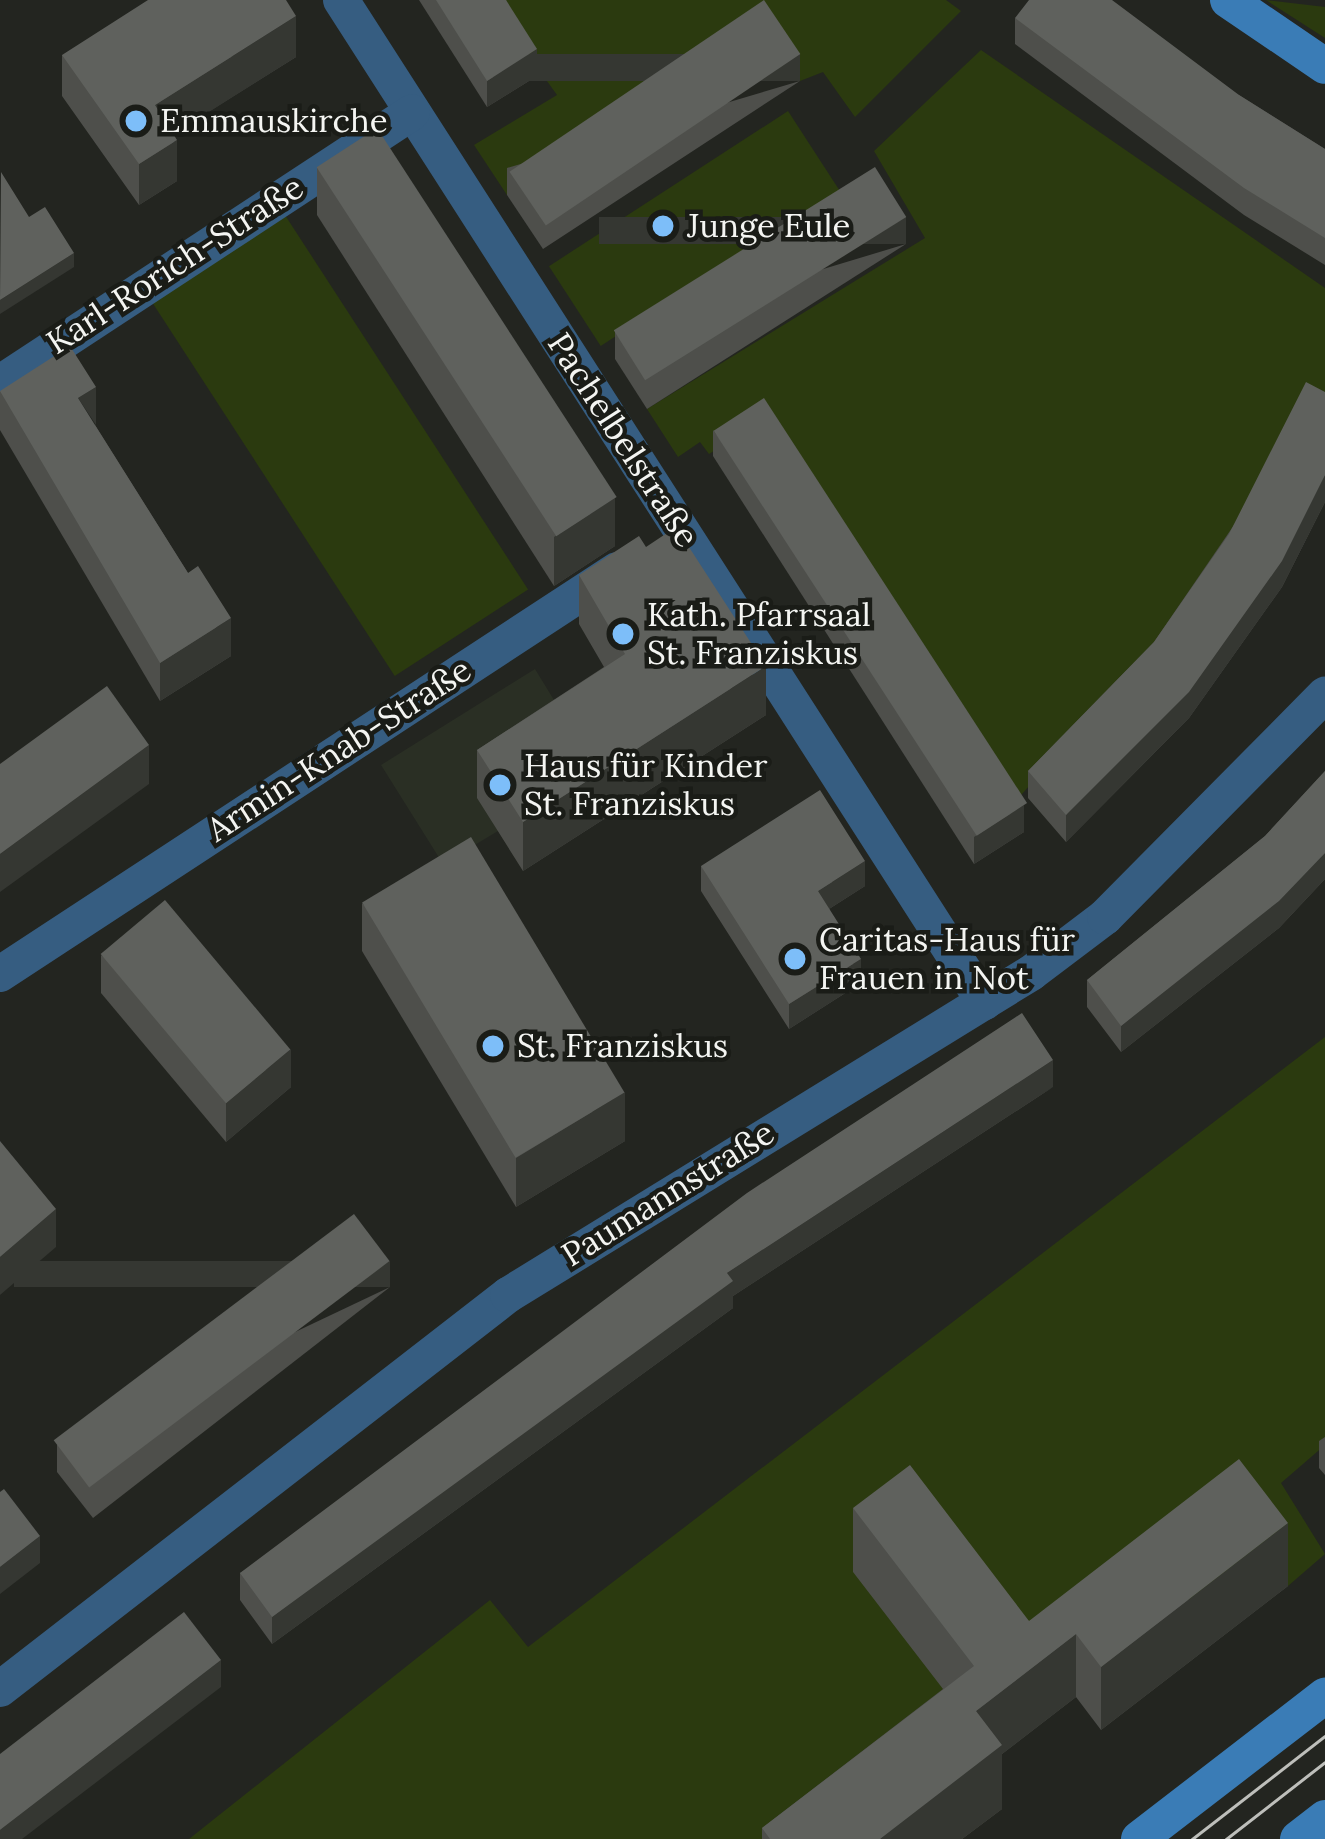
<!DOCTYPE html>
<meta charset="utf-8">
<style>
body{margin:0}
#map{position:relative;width:1325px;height:1839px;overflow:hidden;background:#232520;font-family:Lora,serif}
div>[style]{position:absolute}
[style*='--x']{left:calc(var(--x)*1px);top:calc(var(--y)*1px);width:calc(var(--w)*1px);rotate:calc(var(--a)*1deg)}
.built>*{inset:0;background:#2a2f24}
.green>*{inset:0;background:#2b3a0f;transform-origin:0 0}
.minor>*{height:36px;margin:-18px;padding:0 18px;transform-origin:18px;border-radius:18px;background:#365d81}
.secondary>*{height:36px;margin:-18px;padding:0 18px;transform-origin:18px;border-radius:18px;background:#3a7cb6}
.tram>*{height:3px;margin:-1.5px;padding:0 1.5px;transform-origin:1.5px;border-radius:1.5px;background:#bebfbb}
.wall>*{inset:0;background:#4e4f4b}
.shaded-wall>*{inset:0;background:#353732;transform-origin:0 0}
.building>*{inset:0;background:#5f615d;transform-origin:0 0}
.dots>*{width:33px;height:33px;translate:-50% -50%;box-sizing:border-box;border:6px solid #1a1c17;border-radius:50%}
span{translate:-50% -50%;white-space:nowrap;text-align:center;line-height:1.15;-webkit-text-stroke:9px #1a1c17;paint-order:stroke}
.poi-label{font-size:33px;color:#f4f5f2}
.left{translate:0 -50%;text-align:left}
.street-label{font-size:33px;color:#f4f5f2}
</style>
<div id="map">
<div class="built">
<div style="clip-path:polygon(535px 669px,619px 806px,523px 871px,498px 831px,443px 864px,381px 765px)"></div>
</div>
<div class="green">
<div style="clip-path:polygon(489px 0,946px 0,961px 11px,855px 117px,823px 72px,800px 81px,764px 27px,507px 195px,474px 145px,557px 95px)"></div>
<div style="clip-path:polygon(1266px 0,1325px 7px,1325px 38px,1269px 2px)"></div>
<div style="clip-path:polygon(981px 50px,1325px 288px,1325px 419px,1229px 561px,1014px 803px,765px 419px,709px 454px,700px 442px,678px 457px,647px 409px,925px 238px,874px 151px)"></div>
<div style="left:788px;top:111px;width:95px;height:285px;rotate:57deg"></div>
<div style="left:283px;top:212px;width:450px;height:159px;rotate:57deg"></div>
<div style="clip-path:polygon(1325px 1037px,1325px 1445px,1281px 1483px,1325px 1554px,1288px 1586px,974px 1729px,831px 1839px,189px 1839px,490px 1600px,528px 1647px)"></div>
</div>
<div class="minor">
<div style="--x:341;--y:0;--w:1191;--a:57.31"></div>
<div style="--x:0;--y:383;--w:493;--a:-33.3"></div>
<div style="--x:0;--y:974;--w:737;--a:-33.22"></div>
<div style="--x:0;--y:1689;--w:643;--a:-37.8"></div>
<div style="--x:508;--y:1295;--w:614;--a:-31.62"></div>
<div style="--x:1031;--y:973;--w:93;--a:-37.1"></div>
<div style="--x:1105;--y:917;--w:313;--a:-45.3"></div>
</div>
<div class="secondary">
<div style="--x:1228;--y:0;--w:117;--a:34.2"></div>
<div style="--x:1139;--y:1839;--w:235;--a:-37.6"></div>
<div style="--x:1298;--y:1839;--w:34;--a:-38"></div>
</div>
<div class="tram">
<div style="--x:1192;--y:1839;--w:168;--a:-37.8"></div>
<div style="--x:1226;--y:1839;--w:125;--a:-37.9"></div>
</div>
<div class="wall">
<div style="clip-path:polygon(419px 0,506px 0,537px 76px,487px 107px)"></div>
<div style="clip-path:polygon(1015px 18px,1239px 95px,1325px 149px,1325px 265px,1244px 215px,1015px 44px)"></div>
<div style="clip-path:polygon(62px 55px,296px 57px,173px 134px,177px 181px,139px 205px,62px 96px)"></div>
<div style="clip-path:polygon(800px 81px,543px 249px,507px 195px,507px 168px)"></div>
<div style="clip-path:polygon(317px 167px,615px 546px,554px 586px,317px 215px)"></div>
<div style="clip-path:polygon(906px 244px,647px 409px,615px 359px,615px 332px)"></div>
<div style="clip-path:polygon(0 391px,95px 425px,188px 573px,231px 656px,160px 701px,0 430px)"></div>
<div style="clip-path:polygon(1325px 392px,1325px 502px,1282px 587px,1189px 718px,1066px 842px,1028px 798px,1028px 771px,1154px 642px)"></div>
<div style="clip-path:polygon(713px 430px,1024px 832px,974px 864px,713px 456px)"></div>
<div style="clip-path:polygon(579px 575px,766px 715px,523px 871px,477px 798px,477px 750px,604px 667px,579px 624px)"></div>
<div style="clip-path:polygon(1325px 771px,1325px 879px,1279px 928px,1121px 1052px,1087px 1007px,1087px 980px,1265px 836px)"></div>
<div style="clip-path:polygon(701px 866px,865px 886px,829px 909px,861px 983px,789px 1029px,701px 891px)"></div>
<div style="clip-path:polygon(362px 903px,625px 1141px,516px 1207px,362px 951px)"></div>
<div style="clip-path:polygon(101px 955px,291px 1087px,226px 1142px,101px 993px)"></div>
<div style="clip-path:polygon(1053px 1087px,733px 1296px,733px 1308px,272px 1644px,240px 1600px,240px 1573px)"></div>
<div style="clip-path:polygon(390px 1287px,93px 1518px,57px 1472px,57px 1445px)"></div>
<div style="clip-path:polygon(1325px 1437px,1325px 1475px,1319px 1468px,1319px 1441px)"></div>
<div style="clip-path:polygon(853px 1508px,1029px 1621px,1288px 1586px,1101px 1730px,1076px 1697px,1002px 1754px,1002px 1809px,962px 1839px,762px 1839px,762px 1828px,943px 1689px,853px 1572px)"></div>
</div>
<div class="shaded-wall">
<div style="clip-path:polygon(296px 16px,296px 57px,155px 146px,155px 105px)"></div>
<div style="clip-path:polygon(537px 49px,537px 76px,487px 107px,487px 81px)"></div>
<div style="left:800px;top:54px;width:27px;height:307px;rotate:90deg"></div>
<div style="clip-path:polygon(177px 140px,177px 181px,139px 205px,139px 164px)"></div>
<div style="left:906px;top:217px;width:27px;height:307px;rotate:90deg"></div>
<div style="clip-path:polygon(74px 253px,74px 267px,0 314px,0 300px)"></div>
<div style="clip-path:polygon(96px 387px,96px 425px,78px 398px)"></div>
<div style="clip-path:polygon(1325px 475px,1325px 502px,1282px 587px,1189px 718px,1066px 842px,1066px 815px)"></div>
<div style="clip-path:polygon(615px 498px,615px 546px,554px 586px,554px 537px)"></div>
<div style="clip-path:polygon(231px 618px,231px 656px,160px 701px,160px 663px)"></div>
<div style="clip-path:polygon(766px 666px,766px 715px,523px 871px,523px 822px)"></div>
<div style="clip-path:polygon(149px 745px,149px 784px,0 892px,0 854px)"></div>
<div style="clip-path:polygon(1024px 805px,1024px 832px,974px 864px,974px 837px)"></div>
<div style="clip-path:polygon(1325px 853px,1325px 879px,1279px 928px,1121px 1052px,1121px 1026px)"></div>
<div style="clip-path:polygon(865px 861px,865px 886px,818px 916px,818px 891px)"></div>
<div style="clip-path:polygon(861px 959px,861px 983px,789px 1029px,789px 1004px)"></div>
<div style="clip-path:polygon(291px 1049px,291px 1087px,226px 1142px,226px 1103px)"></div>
<div style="clip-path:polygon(1053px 1060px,1053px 1087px,733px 1296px,733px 1308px,272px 1644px,272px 1617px,727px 1273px)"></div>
<div style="clip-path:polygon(625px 1092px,625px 1141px,516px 1207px,516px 1158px)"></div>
<div style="clip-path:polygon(56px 1209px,56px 1247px,0 1295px,0 1257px)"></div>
<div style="left:390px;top:1261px;width:26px;height:376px;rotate:90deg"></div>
<div style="clip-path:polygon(1288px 1523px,1288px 1586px,1101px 1730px,1101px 1667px)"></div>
<div style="clip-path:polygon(40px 1536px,40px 1563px,0 1594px,0 1567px)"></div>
<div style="clip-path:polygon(1076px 1634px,1076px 1697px,1002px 1754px,1002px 1809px,962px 1839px,880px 1839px,976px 1711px)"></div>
<div style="clip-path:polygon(221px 1660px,221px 1687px,22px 1839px,0 1839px,0 1830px)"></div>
</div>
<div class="building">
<div style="clip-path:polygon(148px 0,286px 0,296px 16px,155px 105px,177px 140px,139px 164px,62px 55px)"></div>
<div style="clip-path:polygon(436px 0,506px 0,537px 49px,487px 81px)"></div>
<div style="left:764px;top:0;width:65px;height:307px;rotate:56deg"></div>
<div style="clip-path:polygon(1029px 0,1112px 0,1239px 95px,1325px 149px,1325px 238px,1244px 188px,1015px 18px)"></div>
<div style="left:377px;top:128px;width:440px;height:72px;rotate:57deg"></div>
<div style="left:875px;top:167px;width:59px;height:308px;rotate:58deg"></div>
<div style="clip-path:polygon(1px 172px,29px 217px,45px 207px,74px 253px,0 300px)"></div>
<div style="clip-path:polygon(70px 346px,96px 387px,78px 398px,188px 573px,198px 566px,231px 618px,160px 663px,0 391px)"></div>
<div style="clip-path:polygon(1306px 382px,1325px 392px,1325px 475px,1282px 561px,1189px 692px,1066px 815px,1028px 771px,1154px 642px,1229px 534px)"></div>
<div style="left:764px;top:398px;width:483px;height:60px;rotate:57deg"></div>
<div style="clip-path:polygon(676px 527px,766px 666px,523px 822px,477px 750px,625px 654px,579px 575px,639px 536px,646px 547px)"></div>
<div style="clip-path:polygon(107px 686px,149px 745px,0 854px,0 764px)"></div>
<div style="clip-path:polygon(1325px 771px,1325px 853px,1279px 901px,1121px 1026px,1087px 980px,1265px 836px)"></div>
<div style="clip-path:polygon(820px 790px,865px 861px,818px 891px,861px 959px,789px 1004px,701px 866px)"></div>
<div style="left:471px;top:837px;width:298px;height:127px;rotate:59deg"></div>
<div style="left:165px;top:900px;width:195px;height:84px;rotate:50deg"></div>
<div style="clip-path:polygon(1022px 1013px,1053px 1060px,727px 1273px,733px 1281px,272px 1617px,240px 1573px,747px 1193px)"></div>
<div style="clip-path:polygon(0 1141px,56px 1209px,0 1257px)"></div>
<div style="left:354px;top:1214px;width:59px;height:376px;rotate:53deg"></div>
<div style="clip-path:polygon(1239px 1459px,1288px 1523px,1101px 1667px,1076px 1634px,976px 1711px,1002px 1745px,880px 1839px,770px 1839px,762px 1828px,974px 1666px,853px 1508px,910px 1465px,1029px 1621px)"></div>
<div style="clip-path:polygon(4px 1489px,40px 1536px,0 1567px,0 1492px)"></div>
<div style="clip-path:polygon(184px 1612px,221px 1660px,0 1830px,0 1754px)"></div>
</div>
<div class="dots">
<div style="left:136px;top:121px;background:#7dbef9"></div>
<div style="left:663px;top:226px;background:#7dbef9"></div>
<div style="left:623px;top:634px;background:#7dbef9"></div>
<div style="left:500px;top:785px;background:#7dbef9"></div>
<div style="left:795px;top:959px;background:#7dbef9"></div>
<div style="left:493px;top:1046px;background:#7dbef9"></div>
</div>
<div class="poi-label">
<span class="left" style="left:160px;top:121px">Emmauskirche</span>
<span class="left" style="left:687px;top:226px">Junge Eule</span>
<span class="left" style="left:647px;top:634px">Kath. Pfarrsaal<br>St. Franziskus</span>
<span class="left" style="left:524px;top:785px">Haus für Kinder<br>St. Franziskus</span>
<span class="left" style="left:819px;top:959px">Caritas-Haus für<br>Frauen in Not</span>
<span class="left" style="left:517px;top:1046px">St. Franziskus</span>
</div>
<div class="street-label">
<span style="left:175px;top:265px;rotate:-33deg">Karl-Rorich-Straße</span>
<span style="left:623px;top:440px;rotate:57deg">Pachelbelstraße</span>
<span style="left:339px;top:750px;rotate:-33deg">Armin-Knab-Straße</span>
<span style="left:668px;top:1194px;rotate:-32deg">Paumannstraße</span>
</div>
</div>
